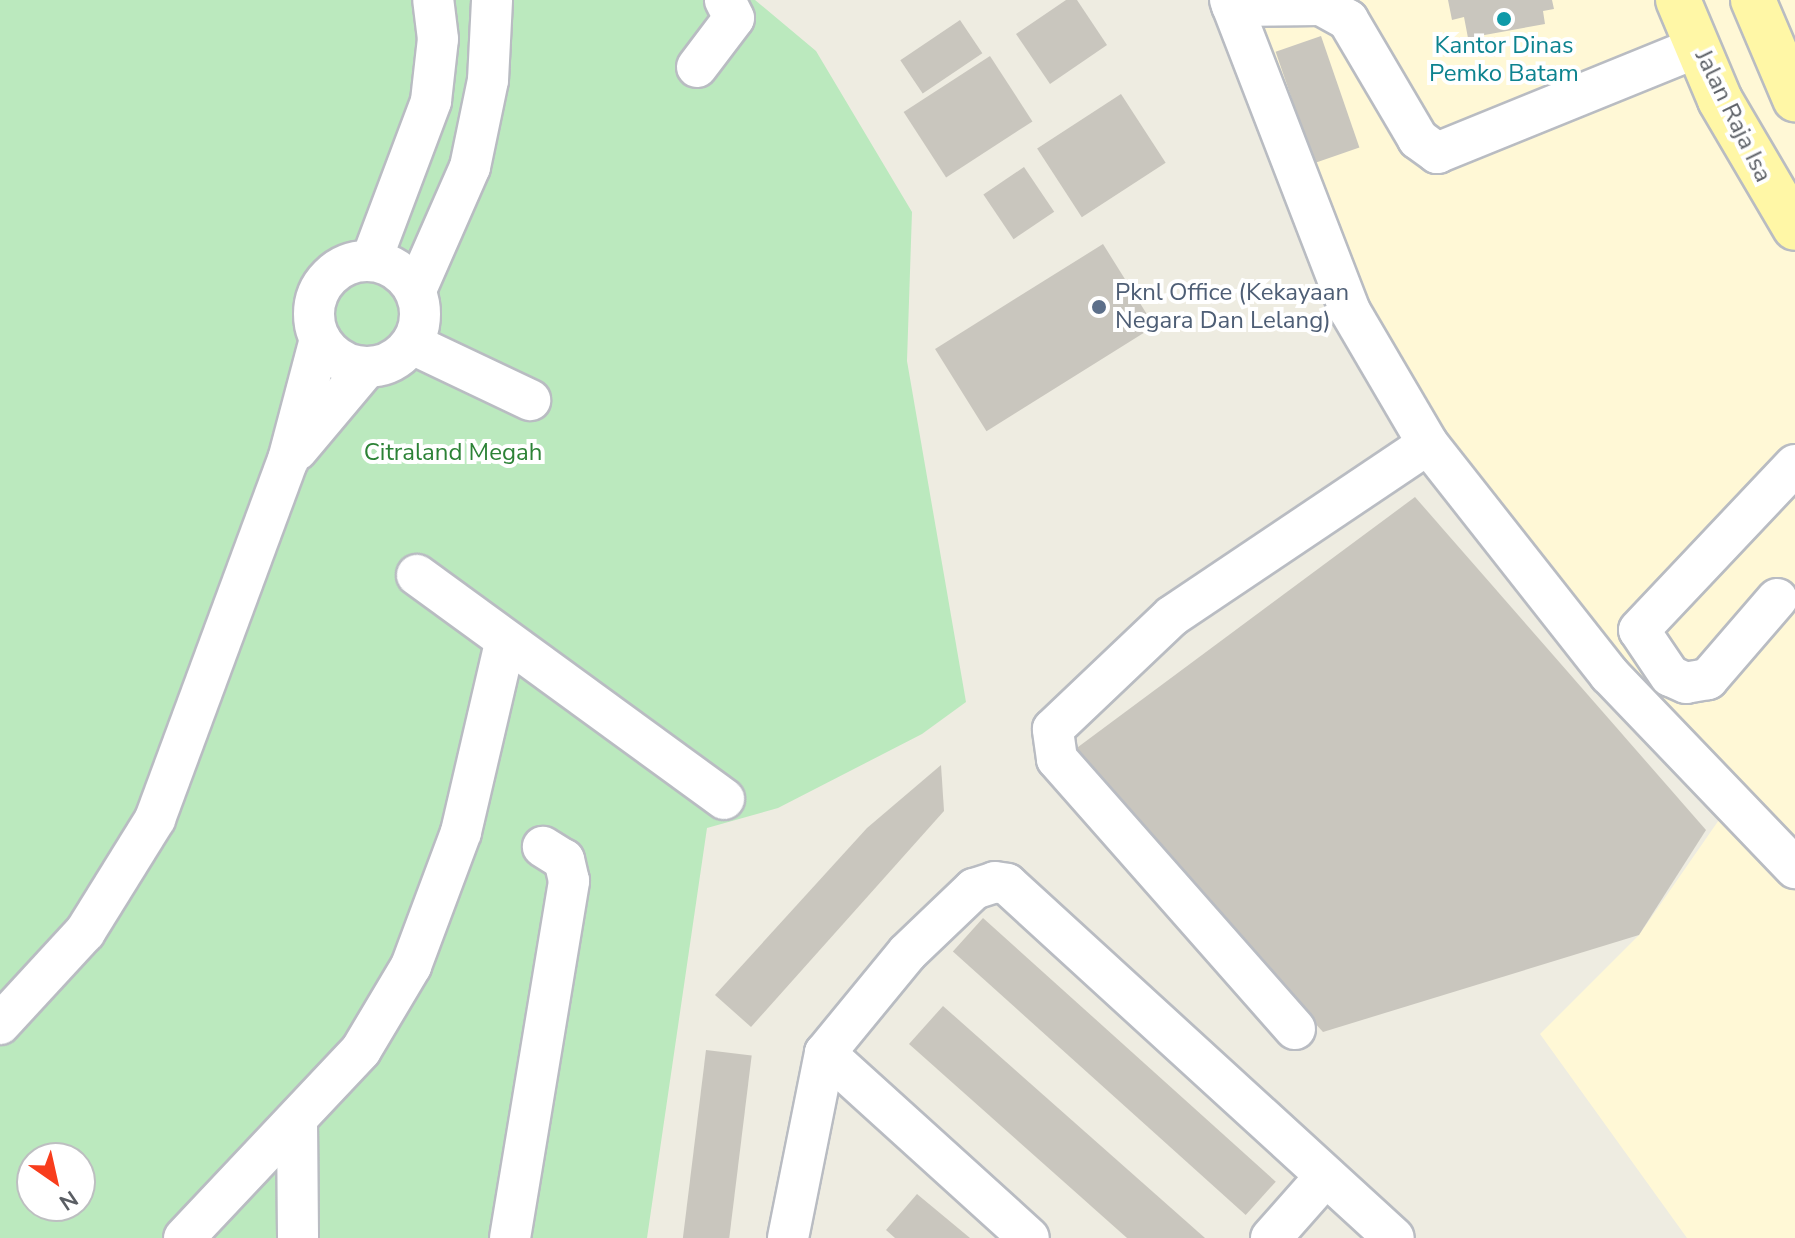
<!DOCTYPE html>
<style>
body{margin:0}
#map{position:relative;width:1795px;height:1238px;overflow:hidden;background:#eeece1;font-family:"Nunito Sans",sans-serif}
div>[style]{position:absolute}
[style*='--x']{left:calc(var(--x)*1px);top:calc(var(--y)*1px);width:calc(var(--w)*1px);rotate:calc(var(--a)*1deg)}
.commercial>*{inset:0;background:#fff8d6}
.green>*{inset:0;background:#bbe9be}
.building>*{inset:0;background:#c9c6be;transform-origin:0 0}
.roads{filter:drop-shadow(2px 0 #b9bcc2) drop-shadow(-2px 0 #b9bcc2) drop-shadow(0 2px #b9bcc2) drop-shadow(0 -2px #b9bcc2)}
.minor>*{height:40px;margin:-20px;padding:0 20px;transform-origin:20px;border-radius:20px;background:#fff}
.minor>.ring{margin:-20px;padding:0;box-sizing:content-box;background:none;border:40px solid #fff;border-radius:50%}
.major>*{height:44px;margin:-22px;padding:0 22px;transform-origin:22px;border-radius:22px;background:#fff7a6}
.dots>*{width:22px;height:22px;translate:-50% -50%;box-sizing:border-box;border:4px solid #fff;border-radius:50%}
span{translate:-50% -50%;white-space:nowrap;text-align:center;line-height:1.15;-webkit-text-stroke:8px #fff;paint-order:stroke}
.culture-label{font-size:24px;color:#0d838f}
.street-label{font-size:24px;color:#5a5e64}
.service-label{font-size:24px;color:#4e5e75}
.left{translate:0 -50%;text-align:left}
.park-label{font-size:24px;color:#2c8236}
.north{position:absolute;left:16px;top:1142px;width:80px;height:80px;box-sizing:border-box;background:#fff;border:2px solid #bdbfc1;border-radius:50%;rotate:146deg;font-size:22px;font-weight:700;line-height:32px;text-align:center;color:#5a5e64}
.north::after{content:'';display:block;margin:auto;width:28px;height:36px;background:#f83d1d;clip-path:polygon(50% 0,100% 100%,50% 72%,0 100%)}
</style>
<div id="map">
<div class="commercial">
<div style="clip-path:polygon(1230px 0,1795px 0,1795px 1238px,1687px 1238px,1540px 1034px,1639px 935px,1730px 804px,1428px 444px)"></div>
</div>
<div class="green">
<div style="clip-path:polygon(evenodd,0 0,755px 0,816px 51px,912px 212px,907px 361px,966px 702px,922px 734px,778px 808px,707px 828px,647px 1238px,0 1238px,0 0,32px 1158px,80px 1158px,80px 1206px,32px 1206px,32px 1158px)"></div>
</div>
<div class="building">
<div style="clip-path:polygon(1066px 0,1077px 0,1107px 45px,1050px 84px,1016px 34px)"></div>
<div style="clip-path:polygon(1448px 0,1552px 0,1554px 9px,1543px 11px,1545px 24px,1468px 38px,1464px 17px,1452px 20px)"></div>
<div style="left:960px;top:20px;width:40px;height:72px;rotate:56deg"></div>
<div style="left:1321px;top:36px;width:118px;height:48px;rotate:71deg"></div>
<div style="left:990px;top:56px;width:78px;height:103px;rotate:57deg"></div>
<div style="left:1121px;top:94px;width:82px;height:100px;rotate:57deg"></div>
<div style="left:1024px;top:167px;width:54px;height:49px;rotate:56deg"></div>
<div style="left:1103px;top:244px;width:97px;height:198px;rotate:58deg"></div>
<div style="clip-path:polygon(1415px 497px,1706px 830px,1639px 935px,1323px 1032px,1070px 753px)"></div>
<div style="clip-path:polygon(941px 765px,944px 811px,751px 1027px,715px 995px,867px 828px)"></div>
<div style="left:983px;top:918px;width:394px;height:45px;rotate:42deg"></div>
<div style="clip-path:polygon(943px 1006px,1205px 1238px,1127px 1238px,909px 1044px)"></div>
<div style="left:706px;top:1050px;width:46px;height:190px;rotate:7deg"></div>
<div style="clip-path:polygon(917px 1194px,970px 1238px,895px 1238px,886px 1230px)"></div>
</div>
<div class="roads">
<div class="minor">
<div style="--x:1230;--y:0;--w:333;--a:68.9"></div>
<div style="--x:1350;--y:311;--w:154;--a:59.6"></div>
<div style="--x:1428;--y:444;--w:293;--a:51.8"></div>
<div style="--x:1609;--y:674;--w:269;--a:46.2"></div>
<div style="--x:1232;--y:6;--w:89;--a:-0.6"></div>
<div style="--x:1321;--y:5;--w:31;--a:29"></div>
<div style="--x:1348;--y:20;--w:138;--a:59.5"></div>
<div style="--x:1418;--y:139;--w:24;--a:36"></div>
<div style="--x:1437;--y:153;--w:282;--a:-22.1"></div>
<div style="--x:697;--y:67;--w:61;--a:-52.9"></div>
<div style="--x:734;--y:18;--w:20;--a:-117"></div>
<div class="ring" style="left:314px;top:261px;width:66px;height:66px"></div>
<div style="--x:371;--y:261;--w:171;--a:-69.4"></div>
<div style="--x:431;--y:101;--w:62;--a:-83.6"></div>
<div style="--x:438;--y:39;--w:39;--a:-97"></div>
<div style="--x:416;--y:290;--w:134;--a:-66.3"></div>
<div style="--x:470;--y:167;--w:89;--a:-78.3"></div>
<div style="--x:488;--y:80;--w:80;--a:-87.1"></div>
<div style="--x:412;--y:344;--w:131;--a:25.4"></div>
<div style="--x:297;--y:450;--w:107;--a:-49.9"></div>
<div style="--x:417;--y:575;--w:380;--a:36.1"></div>
<div style="--x:1777;--y:599;--w:106;--a:130.8"></div>
<div style="--x:1708;--y:679;--w:22;--a:170"></div>
<div style="--x:1686;--y:683;--w:17;--a:-156"></div>
<div style="--x:1670;--y:676;--w:55;--a:-124"></div>
<div style="--x:1639;--y:630;--w:227;--a:-46.6"></div>
<div style="--x:0;--y:1024;--w:125;--a:-47.3"></div>
<div style="--x:85;--y:932;--w:133;--a:-58.2"></div>
<div style="--x:155;--y:819;--w:383;--a:-69.7"></div>
<div style="--x:288;--y:460;--w:125;--a:-75.2"></div>
<div style="--x:1295;--y:1029;--w:360;--a:-131.4"></div>
<div style="--x:1057;--y:759;--w:30;--a:-98"></div>
<div style="--x:1053;--y:729;--w:164;--a:-43.5"></div>
<div style="--x:1172;--y:616;--w:308;--a:-33.9"></div>
<div style="--x:825;--y:1053;--w:275;--a:42.2"></div>
<div style="--x:297;--y:1121;--w:117;--a:89.5"></div>
<div style="--x:184;--y:1238;--w:258;--a:-46.7"></div>
<div style="--x:361;--y:1050;--w:98;--a:-59.2"></div>
<div style="--x:411;--y:966;--w:143;--a:-69.5"></div>
<div style="--x:461;--y:832;--w:194;--a:-76.9"></div>
<div style="--x:510;--y:1238;--w:362;--a:-80.6"></div>
<div style="--x:569;--y:881;--w:22;--a:-103"></div>
<div style="--x:564;--y:860;--w:25;--a:-148"></div>
<div style="--x:788;--y:1238;--w:189;--a:-78.7"></div>
<div style="--x:825;--y:1053;--w:129;--a:-50.6"></div>
<div style="--x:907;--y:953;--w:93;--a:-43.7"></div>
<div style="--x:974;--y:889;--w:22;--a:-18"></div>
<div style="--x:995;--y:882;--w:12;--a:9"></div>
<div style="--x:1007;--y:884;--w:524;--a:42.45"></div>
<div style="--x:1271;--y:1238;--w:80;--a:-48.5"></div>
</div>
<div class="major">
<div style="--x:1678;--y:0;--w:108;--a:67.2"></div>
<div style="--x:1720;--y:100;--w:148;--a:59.6"></div>
<div style="--x:1753;--y:0;--w:108;--a:67"></div>
</div>
</div>
<div class="dots">
<div style="left:1504px;top:19px;background:#0f9aa8"></div>
<div style="left:1099px;top:307px;background:#5c6f8a"></div>
</div>
<div class="culture-label">
<span style="left:1504px;top:60px">Kantor Dinas<br>Pemko Batam</span>
</div>
<div class="street-label">
<span style="left:1733px;top:116px;rotate:64deg">Jalan Raja Isa</span>
</div>
<div class="service-label">
<span class="left" style="left:1115px;top:307px">Pknl Office (Kekayaan<br>Negara Dan Lelang)</span>
</div>
<div class="park-label">
<span style="left:453px;top:453px">Citraland Megah</span>
</div>
<div class="north">N</div>
</div>
